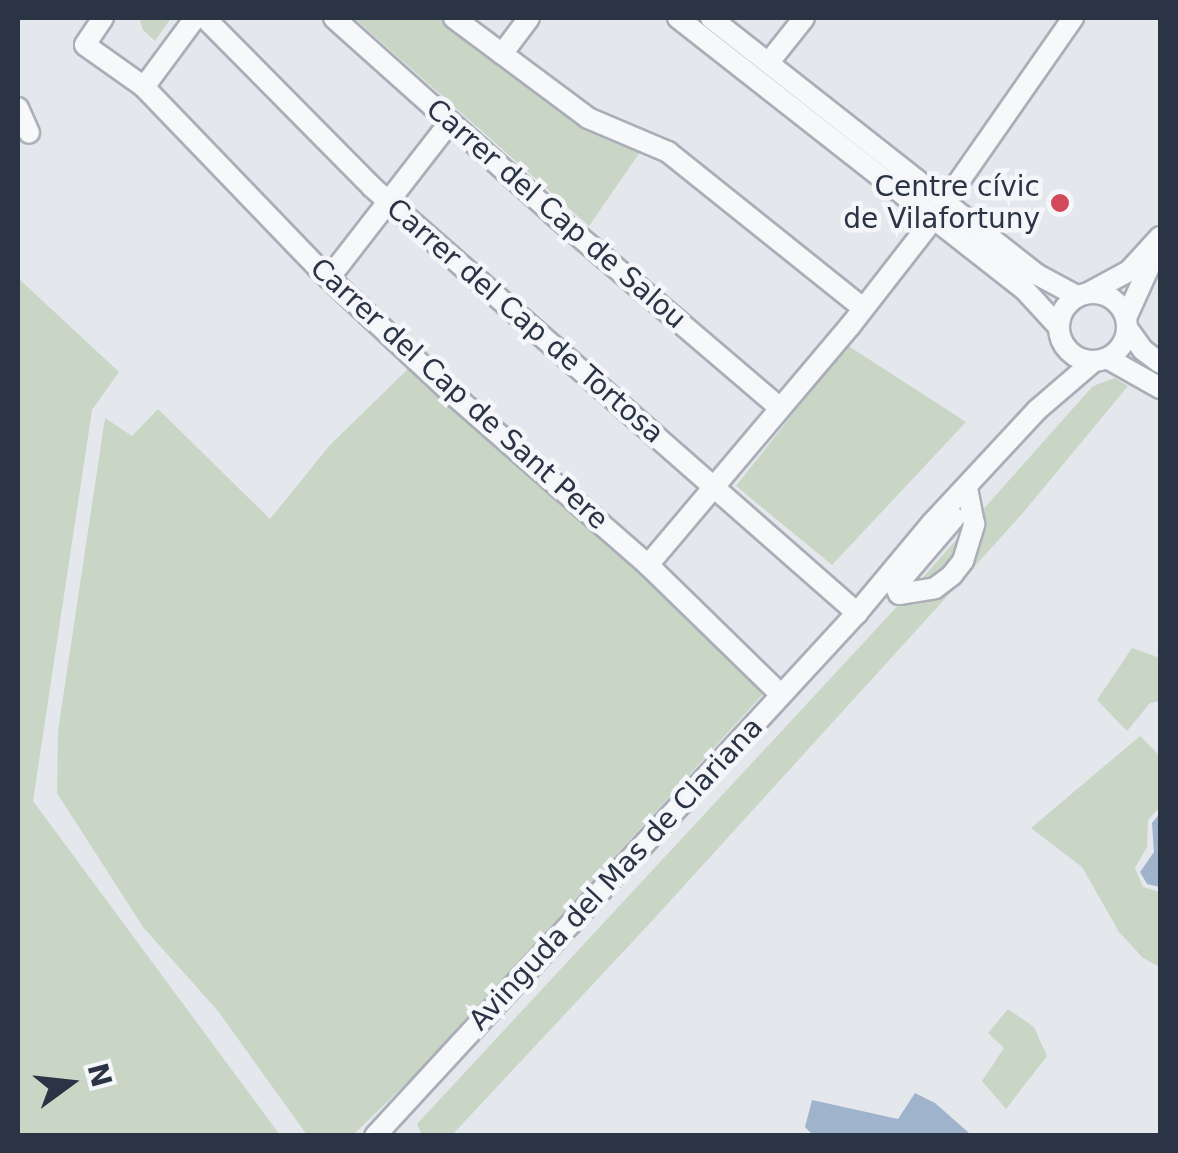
<!DOCTYPE html>
<meta charset="utf-8">
<style>
body{margin:0}
#map{position:relative;width:1178px;height:1153px;overflow:hidden;background:#e4e7ec;font-family:"DejaVu Sans",sans-serif}
div>[style]{position:absolute}
[style*='--x']{left:calc(var(--x)*1px);top:calc(var(--y)*1px);width:calc(var(--w)*1px);rotate:calc(var(--a)*1deg)}
.green>*{inset:0;background:#c9d6c5}
.water>*{inset:0;background:#9fb4cc}
.roads{filter:drop-shadow(2px 0 #a9aeb7) drop-shadow(-2px 0 #a9aeb7) drop-shadow(0 2px #a9aeb7) drop-shadow(0 -2px #a9aeb7)}
.minor>*{height:20px;margin:-10px;padding:0 10px;transform-origin:10px;border-radius:10px;background:#f7f8fa}
.minor>.ring{margin:-10px;padding:0;box-sizing:content-box;background:none;border:20px solid #f7f8fa;border-radius:50%}
.dots>*{width:28px;height:28px;translate:-50% -50%;box-sizing:border-box;border:5px solid #f4f6f9;border-radius:50%}
span{translate:-50% -50%;white-space:nowrap;text-align:center;line-height:1.15;-webkit-text-stroke:9px #f4f6f9;paint-order:stroke}
.poi-label{font-size:28px;color:#2b3445}
.right{translate:-100% -50%;text-align:right}
.street-label{font-size:28px;color:#2b3445}
.frame{position:absolute;inset:0;border:20px solid #2b3445;pointer-events:none}
.north{position:absolute;left:20px;top:1033px;width:100px;height:100px;-webkit-text-stroke:8px #f4f6f9;paint-order:stroke;rotate:75deg;font-size:28px;font-weight:700;line-height:40px;text-align:center;color:#2b3445}
.north::after{content:'';display:block;margin:auto;width:35px;height:45px;background:#2b3445;clip-path:polygon(50% 0,100% 100%,50% 72%,0 100%)}
</style>
<div id="map">
<div class="green">
<div style="clip-path:polygon(139px 18px,171px 18px,155px 41px,143px 30px)"></div>
<div style="clip-path:polygon(354px 18px,440px 18px,587px 127px,642px 149px,589px 226px)"></div>
<div style="clip-path:polygon(18px 278px,119px 372px,92px 410px,33px 801px,280px 1135px,18px 1135px)"></div>
<div style="clip-path:polygon(847px 345px,966px 422px,832px 565px,736px 486px)"></div>
<div style="clip-path:polygon(412px 365px,693px 622px,764px 693px,415px 1075px,353px 1135px,307px 1135px,218px 1011px,143px 927px,57px 793px,58px 731px,105px 418px,132px 436px,158px 409px,270px 519px,330px 445px)"></div>
<div style="clip-path:polygon(1115px 378px,1128px 386px,1022px 514px,651px 922px,452px 1135px,422px 1135px,417px 1124px,892px 612px,1093px 386px)"></div>
<div style="clip-path:polygon(1132px 648px,1160px 658px,1160px 701px,1150px 703px,1127px 731px,1097px 700px)"></div>
<div style="clip-path:polygon(1140px 736px,1160px 756px,1160px 807px,1148px 820px,1147px 847px,1135px 868px,1143px 887px,1160px 892px,1160px 967px,1143px 958px,1119px 932px,1082px 867px,1031px 828px)"></div>
<div style="clip-path:polygon(1008px 1009px,1034px 1027px,1047px 1056px,1006px 1109px,982px 1081px,1004px 1048px,988px 1033px)"></div>
</div>
<div class="water">
<div style="clip-path:polygon(1160px 813px,1160px 887px,1147px 884px,1140px 872px,1154px 852px,1152px 823px)"></div>
<div style="clip-path:polygon(915px 1093px,935px 1103px,969px 1133px,814px 1136px,805px 1127px,812px 1100px,898px 1119px)"></div>
</div>
<div class="roads">
<div class="minor">
<div style="--x:103;--y:18;--w:32;--a:124"></div>
<div style="--x:85;--y:45;--w:72;--a:35.4"></div>
<div style="--x:144;--y:87;--w:252;--a:46.1"></div>
<div style="--x:319;--y:269;--w:187;--a:43.1"></div>
<div style="--x:456;--y:397;--w:255;--a:41.2"></div>
<div style="--x:648;--y:565;--w:186;--a:44.3"></div>
<div style="--x:205;--y:18;--w:238;--a:45.3"></div>
<div style="--x:372;--y:187;--w:646;--a:41.29"></div>
<div style="--x:334;--y:18;--w:295;--a:41.8"></div>
<div style="--x:554;--y:215;--w:297;--a:40.5"></div>
<div style="--x:454;--y:18;--w:167;--a:36.7"></div>
<div style="--x:588;--y:118;--w:87;--a:23"></div>
<div style="--x:668;--y:152;--w:250;--a:38.7"></div>
<div style="--x:678;--y:18;--w:439;--a:38.1"></div>
<div style="--x:1024;--y:289;--w:50;--a:47.4"></div>
<div style="--x:711;--y:18;--w:414;--a:38.2"></div>
<div style="--x:1036;--y:274;--w:47;--a:28.2"></div>
<div style="--x:502;--y:54;--w:45;--a:-53.1"></div>
<div style="--x:769;--y:62;--w:56;--a:-51.5"></div>
<div style="--x:144;--y:87;--w:86;--a:-53.5"></div>
<div style="--x:18;--y:108;--w:27;--a:66"></div>
<div style="--x:944;--y:203;--w:226;--a:-55.1"></div>
<div style="--x:329;--y:278;--w:197;--a:-52.2"></div>
<div style="--x:1090;--y:292;--w:44;--a:-28.3"></div>
<div style="--x:1129;--y:271;--w:46;--a:-47.6"></div>
<div class="ring" style="left:1059px;top:293px;width:48px;height:48px"></div>
<div style="--x:1126;--y:318;--w:68;--a:-65.7"></div>
<div style="--x:1127;--y:328;--w:27;--a:54"></div>
<div style="--x:1143;--y:350;--w:21;--a:37"></div>
<div style="--x:1107;--y:358;--w:61;--a:29.5"></div>
<div style="--x:648;--y:565;--w:313;--a:-49.8"></div>
<div style="--x:850;--y:326;--w:137;--a:-52.1"></div>
<div style="--x:906;--y:566;--w:20;--a:131"></div>
<div style="--x:893;--y:581;--w:14;--a:65"></div>
<div style="--x:899;--y:594;--w:36;--a:-9"></div>
<div style="--x:935;--y:588;--w:21;--a:-37"></div>
<div style="--x:952;--y:575;--w:18;--a:-52"></div>
<div style="--x:963;--y:561;--w:39;--a:-73"></div>
<div style="--x:974;--y:524;--w:36;--a:-101"></div>
<div style="--x:901;--y:580;--w:82;--a:-49.5"></div>
<div style="--x:375;--y:1136;--w:711;--a:-47.34"></div>
<div style="--x:857;--y:613;--w:117;--a:-50.2"></div>
<div style="--x:932;--y:523;--w:154;--a:-47.1"></div>
<div style="--x:1037;--y:410;--w:75;--a:-40.7"></div>
</div>
</div>
<div class="dots">
<div style="left:1060px;top:203px;background:#d1495b"></div>
</div>
<div class="poi-label">
<span class="right" style="left:1040px;top:203px">Centre cívic<br>de Vilafortuny</span>
</div>
<div class="street-label">
<span style="left:556px;top:214px;rotate:41deg">Carrer del Cap de Salou</span>
<span style="left:525px;top:321px;rotate:41deg">Carrer del Cap de Tortosa</span>
<span style="left:459px;top:394px;rotate:42deg">Carrer del Cap de Sant Pere</span>
<span style="left:616px;top:874px;rotate:-47deg">Avinguda del Mas de Clariana</span>
</div>
<div class="frame"></div>
<div class="north">N</div>
</div>
